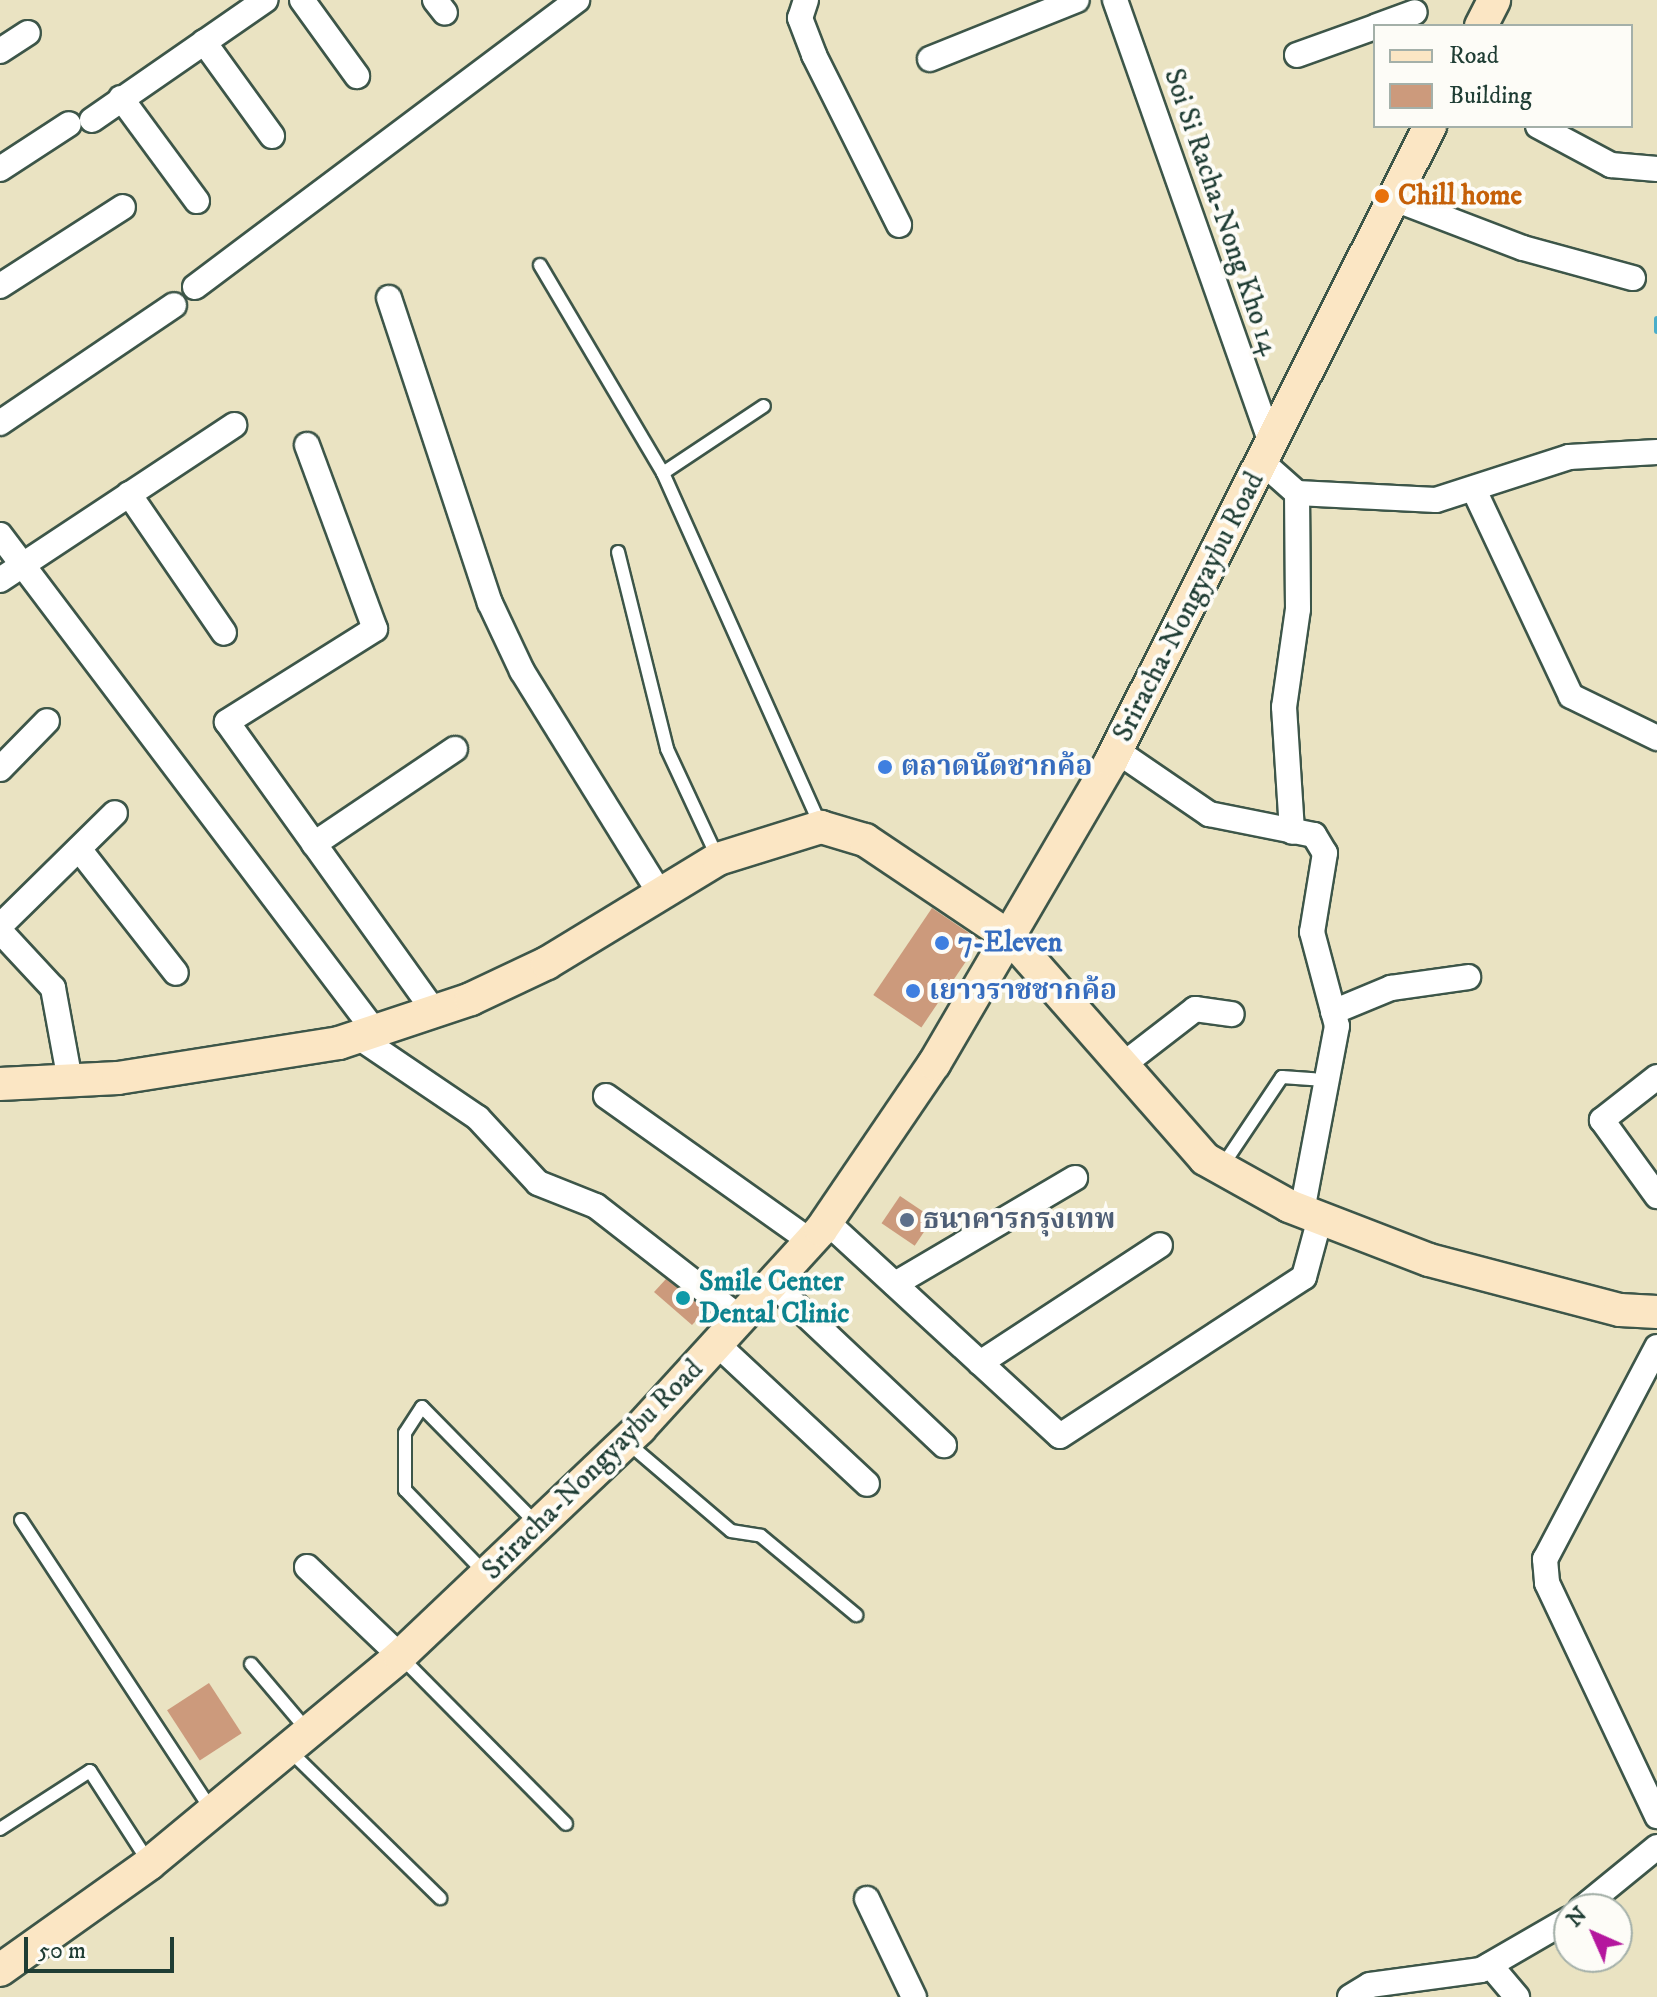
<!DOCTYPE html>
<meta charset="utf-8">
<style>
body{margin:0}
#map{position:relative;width:1657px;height:1997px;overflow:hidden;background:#eae3c2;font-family:"IM FELL DW Pica","Noto Serif Thai",serif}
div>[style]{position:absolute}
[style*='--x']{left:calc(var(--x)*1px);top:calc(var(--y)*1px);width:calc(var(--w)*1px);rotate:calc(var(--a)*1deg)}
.stream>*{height:6px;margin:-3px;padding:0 3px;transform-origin:3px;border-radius:3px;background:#4aadc9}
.building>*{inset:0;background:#cc9a7c;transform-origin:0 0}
.roads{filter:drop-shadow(2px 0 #3d5649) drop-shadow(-2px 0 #3d5649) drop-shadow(0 2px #3d5649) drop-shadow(0 -2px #3d5649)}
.lane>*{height:12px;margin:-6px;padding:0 6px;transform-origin:6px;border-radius:6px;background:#fff}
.street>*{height:24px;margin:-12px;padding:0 12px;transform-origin:12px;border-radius:12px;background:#fff}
.secondary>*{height:32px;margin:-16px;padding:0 16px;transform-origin:16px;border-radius:16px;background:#fbe6c4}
.dots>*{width:22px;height:22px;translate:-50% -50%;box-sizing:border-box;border:4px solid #fdfcf7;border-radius:50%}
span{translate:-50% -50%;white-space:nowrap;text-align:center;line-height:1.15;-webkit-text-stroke:8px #fdfcf7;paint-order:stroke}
.food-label{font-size:28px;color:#c56008;font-weight:700}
.left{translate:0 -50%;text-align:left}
.street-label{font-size:28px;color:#1f3d34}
.shop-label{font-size:28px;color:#366cbe;font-weight:700}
.service-label{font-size:28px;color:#4e5e75;font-weight:700}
.culture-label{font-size:28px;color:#0d838f;font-weight:700}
.legend{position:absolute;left:1373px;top:24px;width:260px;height:104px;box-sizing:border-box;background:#fdfcf7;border:2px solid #a4b0a9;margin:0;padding:10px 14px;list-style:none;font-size:24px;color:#1f3d34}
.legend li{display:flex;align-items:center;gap:16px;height:40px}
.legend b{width:40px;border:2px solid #a4b0a9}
.north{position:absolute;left:1553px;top:1893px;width:80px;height:80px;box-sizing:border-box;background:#fdfcf7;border:2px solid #a4b0a9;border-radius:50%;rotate:315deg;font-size:22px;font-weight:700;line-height:32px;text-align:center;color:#1f3d34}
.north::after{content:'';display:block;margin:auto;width:28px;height:36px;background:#b5179e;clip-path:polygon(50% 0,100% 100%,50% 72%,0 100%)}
.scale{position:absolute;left:24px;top:1937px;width:150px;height:36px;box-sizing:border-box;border:4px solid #1f3d34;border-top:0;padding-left:10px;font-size:24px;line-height:28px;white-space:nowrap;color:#1f3d34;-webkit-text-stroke:6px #fdfcf7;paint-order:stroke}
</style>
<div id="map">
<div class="stream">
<div style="--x:1657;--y:319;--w:12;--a:90"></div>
</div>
<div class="building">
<div style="left:932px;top:908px;width:58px;height:105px;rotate:34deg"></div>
<div style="left:900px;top:1196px;width:40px;height:33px;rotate:34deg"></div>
<div style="clip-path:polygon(666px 1279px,706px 1310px,692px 1325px,654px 1292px)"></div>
<div style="left:209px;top:1683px;width:60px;height:50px;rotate:57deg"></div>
</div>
<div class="roads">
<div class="lane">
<div style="--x:540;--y:265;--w:242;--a:59.4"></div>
<div style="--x:663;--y:473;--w:388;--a:65.9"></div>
<div style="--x:663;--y:473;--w:121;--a:-33.6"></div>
<div style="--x:618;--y:552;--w:203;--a:76"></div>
<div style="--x:667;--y:749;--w:118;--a:65"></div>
<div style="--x:1223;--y:1165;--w:106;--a:-56.2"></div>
<div style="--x:1282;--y:1077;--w:32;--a:4"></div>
<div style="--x:628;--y:1443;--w:135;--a:40.5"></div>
<div style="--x:731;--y:1531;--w:30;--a:9"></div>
<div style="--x:761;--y:1536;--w:124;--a:39.7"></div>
<div style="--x:21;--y:1520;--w:348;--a:56.7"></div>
<div style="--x:484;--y:1572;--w:114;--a:-133.9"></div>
<div style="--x:405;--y:1490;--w:57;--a:-90"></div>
<div style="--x:405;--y:1433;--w:31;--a:-57"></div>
<div style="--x:422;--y:1407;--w:164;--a:45.5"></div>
<div style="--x:400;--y:1656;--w:236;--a:45.3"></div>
<div style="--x:251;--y:1664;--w:87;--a:49.7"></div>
<div style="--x:291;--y:1752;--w:209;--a:44.4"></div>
<div style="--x:0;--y:1829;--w:107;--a:-32.8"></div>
<div style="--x:90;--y:1771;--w:107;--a:57.2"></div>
</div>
<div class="street">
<div style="--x:302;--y:0;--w:94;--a:54.1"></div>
<div style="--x:435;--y:0;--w:16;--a:52"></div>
<div style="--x:806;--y:0;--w:19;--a:108"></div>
<div style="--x:800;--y:18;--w:40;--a:69"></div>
<div style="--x:814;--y:55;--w:190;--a:63.4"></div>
<div style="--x:1115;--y:0;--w:470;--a:70.6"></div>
<div style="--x:1377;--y:26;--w:40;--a:-20.2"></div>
<div style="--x:204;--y:42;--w:116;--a:54.1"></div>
<div style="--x:0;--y:51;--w:33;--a:-33"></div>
<div style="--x:1297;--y:55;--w:83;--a:-19.7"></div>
<div style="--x:930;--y:59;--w:158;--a:-21.9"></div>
<div style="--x:121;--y:98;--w:128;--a:53.6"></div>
<div style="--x:92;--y:120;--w:211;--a:-34.7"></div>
<div style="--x:1538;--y:126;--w:83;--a:28.1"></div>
<div style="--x:1611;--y:165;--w:46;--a:5"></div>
<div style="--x:0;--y:169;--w:82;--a:-33.1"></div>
<div style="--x:1392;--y:198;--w:140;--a:20.9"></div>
<div style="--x:1523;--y:248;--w:114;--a:15.3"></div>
<div style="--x:0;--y:286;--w:146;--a:-32.7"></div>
<div style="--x:195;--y:287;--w:478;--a:-36.9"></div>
<div style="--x:389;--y:298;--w:321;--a:71.7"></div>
<div style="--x:490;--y:603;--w:75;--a:64.8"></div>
<div style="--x:522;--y:671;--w:264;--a:58.2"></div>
<div style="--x:0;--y:423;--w:210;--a:-34.1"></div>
<div style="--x:307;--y:445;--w:196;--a:69.7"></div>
<div style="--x:375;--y:629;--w:175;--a:147.9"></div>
<div style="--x:227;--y:722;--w:357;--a:54.4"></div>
<div style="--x:1262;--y:462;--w:47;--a:41.5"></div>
<div style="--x:1297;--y:493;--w:116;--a:89.5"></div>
<div style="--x:1298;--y:609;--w:99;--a:98.1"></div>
<div style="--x:1284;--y:707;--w:125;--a:86.3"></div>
<div style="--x:1475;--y:492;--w:225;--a:64.8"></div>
<div style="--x:1571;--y:696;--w:96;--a:26"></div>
<div style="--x:1297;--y:493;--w:139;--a:2.9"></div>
<div style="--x:1436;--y:500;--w:140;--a:-17.9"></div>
<div style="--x:1569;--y:457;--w:88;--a:-3.3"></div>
<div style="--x:129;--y:494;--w:168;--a:55.6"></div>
<div style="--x:0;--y:535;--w:620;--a:52.93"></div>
<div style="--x:0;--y:580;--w:281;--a:-33.5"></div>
<div style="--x:1117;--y:751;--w:112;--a:34.4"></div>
<div style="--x:1209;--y:814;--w:107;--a:11.3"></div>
<div style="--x:1314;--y:835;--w:21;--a:59"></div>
<div style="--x:1325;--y:853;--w:80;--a:99.3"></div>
<div style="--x:1312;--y:932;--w:97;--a:75.1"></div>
<div style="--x:1337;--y:1026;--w:188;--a:100.7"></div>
<div style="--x:0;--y:769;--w:67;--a:-45.6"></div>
<div style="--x:314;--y:844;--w:170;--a:-34"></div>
<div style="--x:79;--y:849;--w:157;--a:52"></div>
<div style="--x:0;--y:926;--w:161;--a:-44.5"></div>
<div style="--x:0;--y:931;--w:78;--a:47.1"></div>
<div style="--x:53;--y:988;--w:95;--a:79.6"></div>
<div style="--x:1333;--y:1012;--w:63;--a:-22.5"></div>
<div style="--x:1391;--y:988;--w:78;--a:-8.1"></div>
<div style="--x:357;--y:1036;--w:146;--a:34.1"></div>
<div style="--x:478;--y:1118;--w:88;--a:47.3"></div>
<div style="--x:538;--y:1183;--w:62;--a:21.6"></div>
<div style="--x:596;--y:1206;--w:182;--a:37.9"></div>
<div style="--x:1120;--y:1067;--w:95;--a:-37.7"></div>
<div style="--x:1195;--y:1009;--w:37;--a:8"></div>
<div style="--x:1657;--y:1077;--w:70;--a:142"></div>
<div style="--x:1602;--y:1120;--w:94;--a:54.1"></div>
<div style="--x:606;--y:1096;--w:250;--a:35.4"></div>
<div style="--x:827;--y:1222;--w:316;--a:42.6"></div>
<div style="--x:1060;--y:1436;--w:291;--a:-33.1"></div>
<div style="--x:1304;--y:1277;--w:61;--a:-74.8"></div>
<div style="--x:773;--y:1284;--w:235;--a:43.3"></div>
<div style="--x:895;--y:1284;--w:209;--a:-30.5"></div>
<div style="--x:717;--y:1344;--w:205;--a:43"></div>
<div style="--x:1657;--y:1347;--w:240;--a:117.8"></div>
<div style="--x:1545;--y:1559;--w:24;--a:85"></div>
<div style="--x:1547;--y:1583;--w:258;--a:64.7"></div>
<div style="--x:980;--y:1363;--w:215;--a:-33.2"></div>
<div style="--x:307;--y:1567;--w:129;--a:43.7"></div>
<div style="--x:867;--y:1899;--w:109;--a:64.4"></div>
<div style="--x:1581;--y:1909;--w:98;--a:-39.2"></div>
<div style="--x:1490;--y:1965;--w:42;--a:49.8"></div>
<div style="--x:1350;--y:1997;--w:23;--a:-31"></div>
<div style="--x:1370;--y:1985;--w:112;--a:-7.7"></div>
<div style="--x:1481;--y:1970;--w:102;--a:-30.1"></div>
</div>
<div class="secondary">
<div style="--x:1481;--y:26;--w:29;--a:-63"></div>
<div style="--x:0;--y:1084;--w:118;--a:-2.9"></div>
<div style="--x:118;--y:1078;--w:224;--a:-9"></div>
<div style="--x:339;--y:1043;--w:139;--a:-18.4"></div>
<div style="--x:471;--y:999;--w:84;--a:-25.3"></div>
<div style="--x:547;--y:963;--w:200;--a:-31.3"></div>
<div style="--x:718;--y:859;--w:108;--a:-17.3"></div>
<div style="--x:821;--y:827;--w:46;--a:16.5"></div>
<div style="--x:865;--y:840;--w:176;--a:33.9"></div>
<div style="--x:1011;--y:938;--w:294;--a:48.7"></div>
<div style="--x:1205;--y:1159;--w:96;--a:29.2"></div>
<div style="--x:1289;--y:1206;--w:150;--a:21.1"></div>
<div style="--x:1429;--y:1260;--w:197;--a:14.7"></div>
<div style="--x:1620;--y:1310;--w:37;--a:3"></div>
<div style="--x:0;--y:1970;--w:183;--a:-35.4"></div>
<div style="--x:149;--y:1864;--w:326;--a:-39.6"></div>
<div style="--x:400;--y:1656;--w:331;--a:-43.5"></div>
<div style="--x:640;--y:1428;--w:268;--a:-47.6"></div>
<div style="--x:821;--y:1230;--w:201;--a:-55.8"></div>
<div style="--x:934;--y:1064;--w:351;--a:-59.7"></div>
<div style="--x:1111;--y:761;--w:711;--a:-63.33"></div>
</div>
</div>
<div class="dots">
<div style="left:1382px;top:196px;background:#e8710a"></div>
<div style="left:885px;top:767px;background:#3f7fe0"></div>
<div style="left:942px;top:943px;background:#3f7fe0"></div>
<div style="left:913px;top:991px;background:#3f7fe0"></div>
<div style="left:907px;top:1220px;background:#5c6f8a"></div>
<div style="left:683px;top:1298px;background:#0f9aa8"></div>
</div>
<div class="food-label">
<span class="left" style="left:1398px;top:196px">Chill home</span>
</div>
<div class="street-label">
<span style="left:1221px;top:212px;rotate:71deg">Soi Si Racha-Nong Kho 14</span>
<span style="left:1189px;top:607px;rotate:-63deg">Sriracha-Nongyaybu Road</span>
<span style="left:593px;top:1470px;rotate:-45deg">Sriracha-Nongyaybu Road</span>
</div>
<div class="shop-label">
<span class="left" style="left:901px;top:767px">ตลาดนัดชากค้อ</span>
<span class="left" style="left:958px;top:943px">7-Eleven</span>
<span class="left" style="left:929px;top:991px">เยาวราชชากค้อ</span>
</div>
<div class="service-label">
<span class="left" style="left:923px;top:1220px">ธนาคารกรุงเทพ</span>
</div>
<div class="culture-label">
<span class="left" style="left:699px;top:1298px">Smile Center<br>Dental Clinic</span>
</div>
<ul class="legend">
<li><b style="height:10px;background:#fbe6c4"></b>Road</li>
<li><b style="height:22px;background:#cc9a7c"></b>Building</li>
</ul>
<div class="north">N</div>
<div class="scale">50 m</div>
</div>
